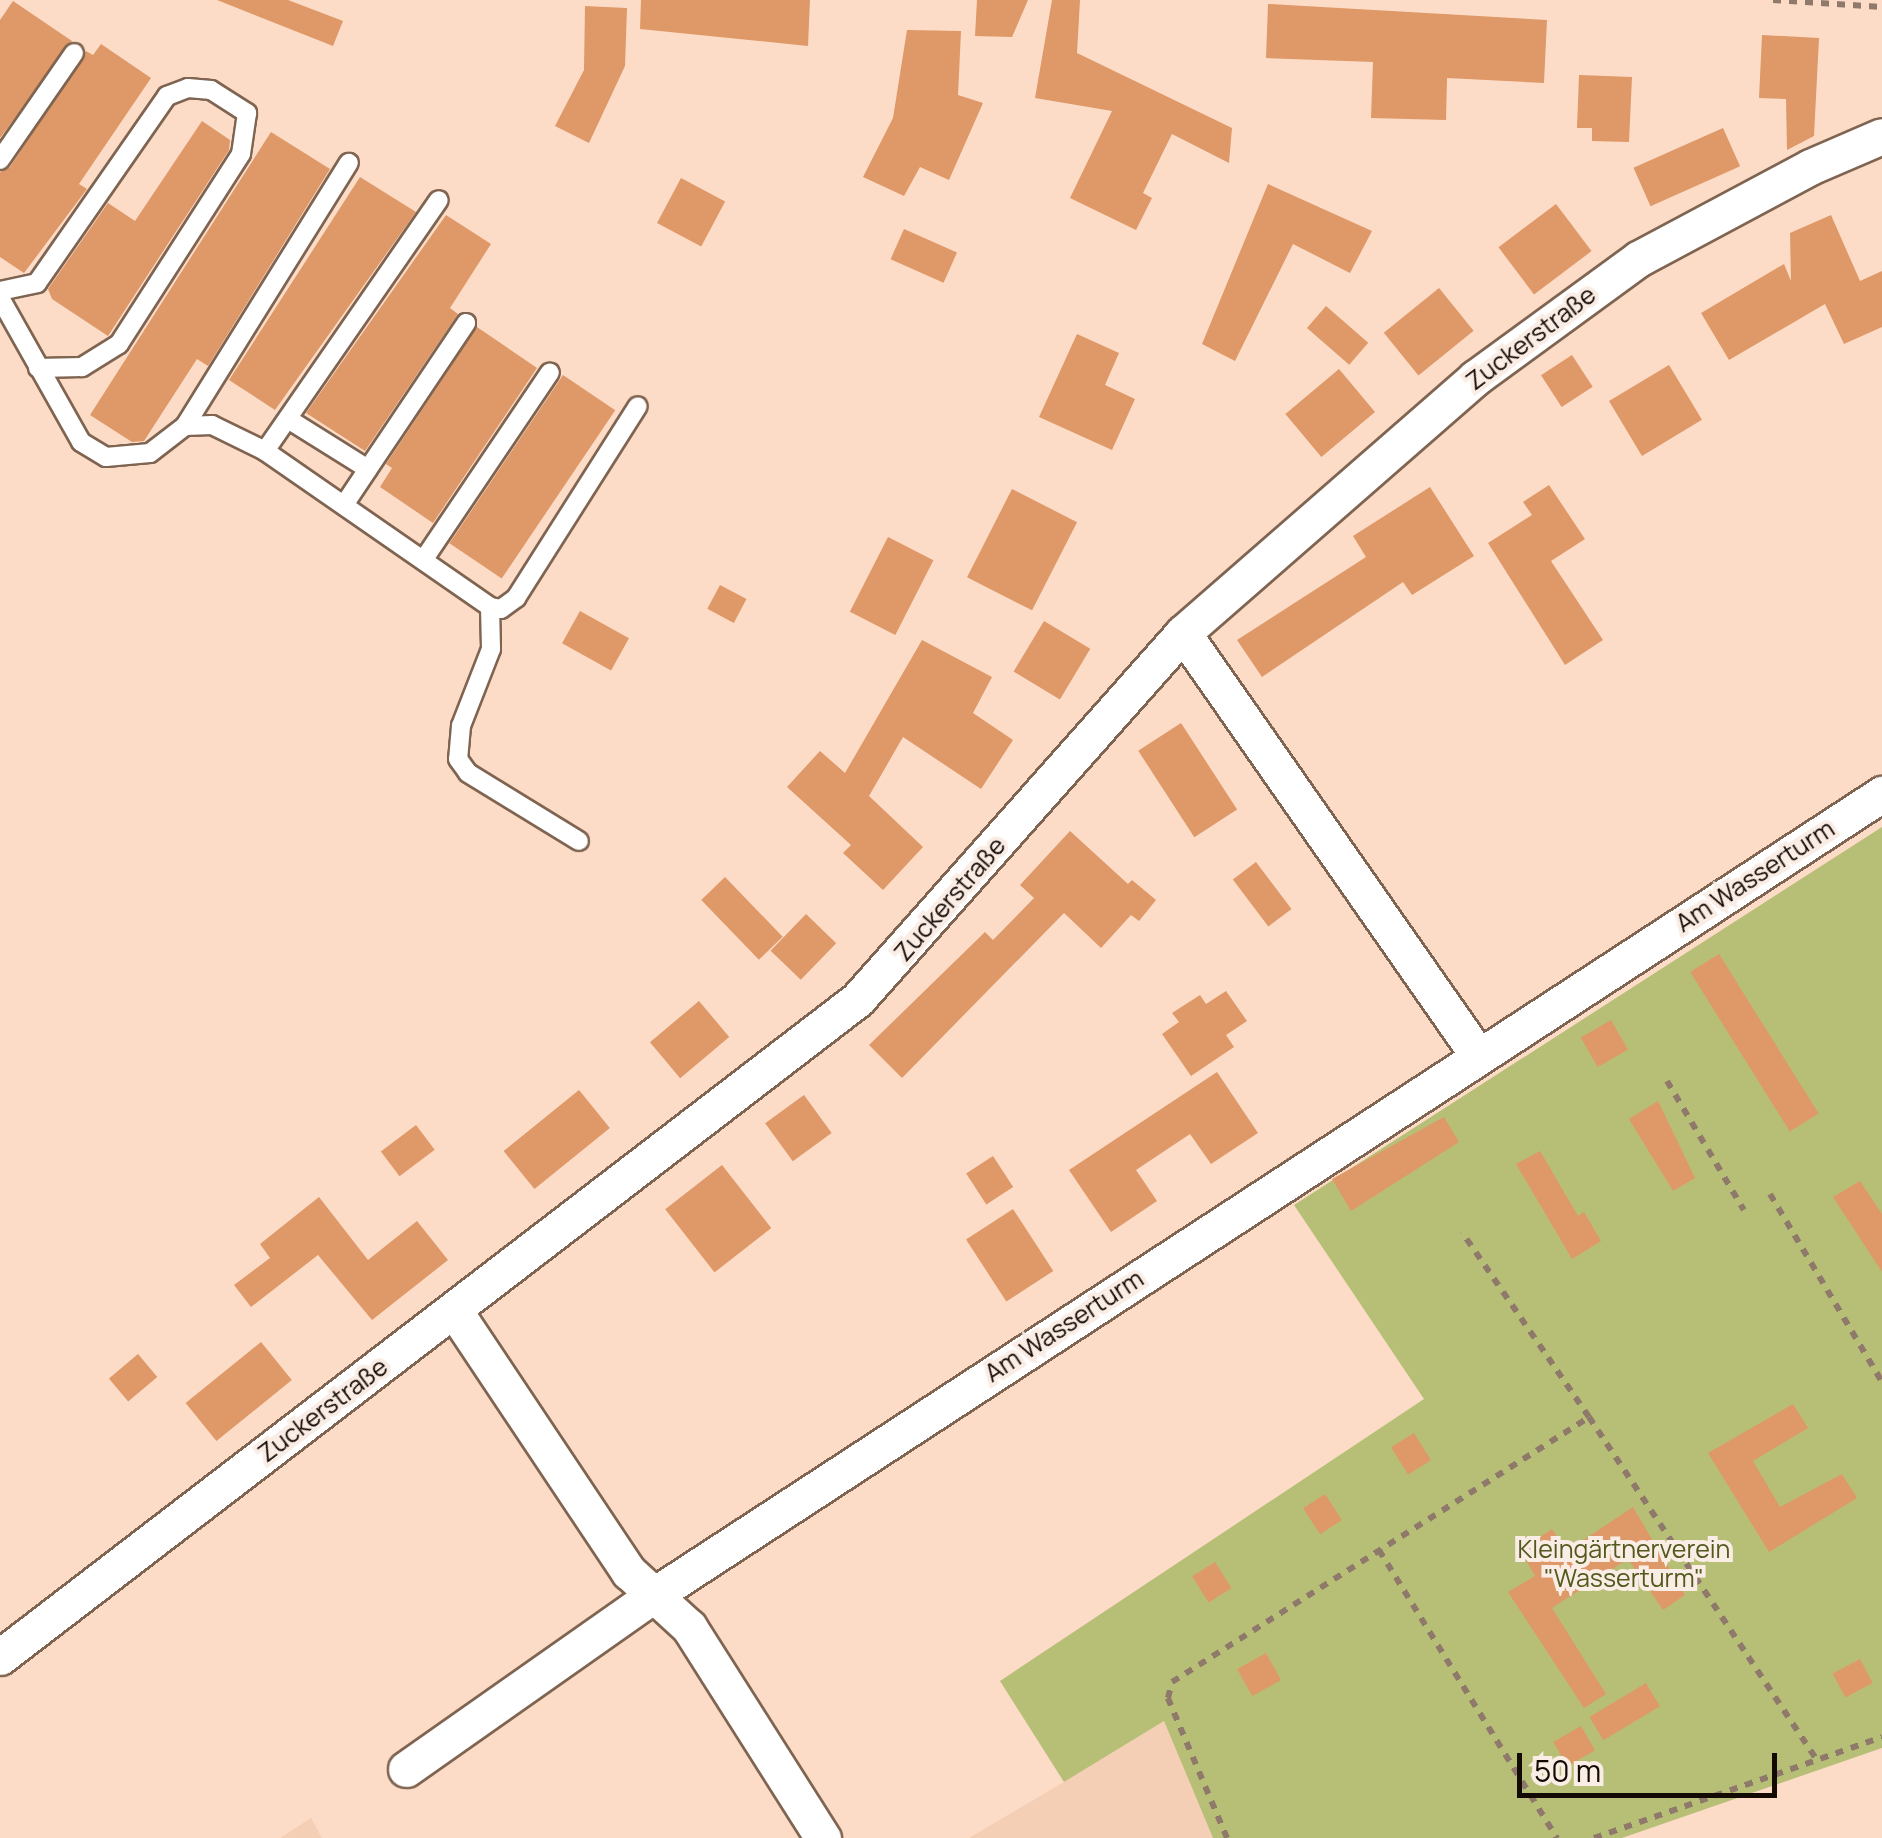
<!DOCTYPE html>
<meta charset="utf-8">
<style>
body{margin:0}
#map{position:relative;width:1882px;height:1838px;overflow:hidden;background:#fcdcc7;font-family:Manrope,sans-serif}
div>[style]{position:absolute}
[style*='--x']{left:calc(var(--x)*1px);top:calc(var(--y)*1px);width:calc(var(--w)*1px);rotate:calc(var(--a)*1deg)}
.built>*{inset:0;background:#f4cfb5}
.green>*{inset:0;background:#b7bf76}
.building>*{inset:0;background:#df9867;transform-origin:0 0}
.path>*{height:6px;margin-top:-3px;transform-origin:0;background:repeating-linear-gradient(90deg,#8f796b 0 8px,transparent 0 16px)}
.roads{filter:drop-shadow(2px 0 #7f6451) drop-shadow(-2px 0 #7f6451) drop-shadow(0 2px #7f6451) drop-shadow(0 -2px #7f6451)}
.lane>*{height:18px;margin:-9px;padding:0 9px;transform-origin:9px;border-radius:9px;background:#fff}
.street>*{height:35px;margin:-17.5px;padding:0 17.5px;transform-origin:17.5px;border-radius:17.5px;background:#fff}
span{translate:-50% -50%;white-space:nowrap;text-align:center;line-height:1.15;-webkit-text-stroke:8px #faede5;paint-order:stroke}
.street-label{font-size:25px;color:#140a04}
.park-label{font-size:25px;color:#53591d}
.scale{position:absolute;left:1517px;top:1753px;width:260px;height:45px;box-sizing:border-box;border:5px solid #140a04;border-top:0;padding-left:12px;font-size:30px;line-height:35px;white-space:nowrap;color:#140a04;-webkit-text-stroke:8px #faede5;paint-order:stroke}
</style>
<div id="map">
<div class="built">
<div style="clip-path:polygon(1164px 1721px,1213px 1838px,969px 1838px,1064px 1782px)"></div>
<div style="clip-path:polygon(311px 1818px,322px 1838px,280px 1838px)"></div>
</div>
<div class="green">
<div style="clip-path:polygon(1882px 827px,1882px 1748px,1622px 1838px,1213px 1838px,1164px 1721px,1064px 1782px,1000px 1681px,1424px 1399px,1294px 1205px)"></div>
</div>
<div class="building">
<div style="clip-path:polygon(217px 0,288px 0,343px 21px,333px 46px)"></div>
<div style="clip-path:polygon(641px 0,810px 0,808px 46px,640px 29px)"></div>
<div style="clip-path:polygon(977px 0,1028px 0,1012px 37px,975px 36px)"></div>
<div style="clip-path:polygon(1052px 0,1080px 0,1077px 53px,1232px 128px,1229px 163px,1172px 134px,1143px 193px,1152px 198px,1136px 230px,1070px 198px,1112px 111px,1035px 98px)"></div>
<div style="clip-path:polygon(13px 1px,72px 41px,0 138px,0 20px)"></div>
<div style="clip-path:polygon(1268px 4px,1547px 20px,1544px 83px,1447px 78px,1446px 120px,1371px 118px,1373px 62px,1266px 58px)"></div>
<div style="clip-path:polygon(585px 6px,627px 8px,625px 66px,589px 143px,555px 126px,584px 70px)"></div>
<div style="clip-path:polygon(907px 30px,961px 31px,958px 95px,983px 103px,949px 180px,920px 167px,904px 196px,863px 177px,893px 118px)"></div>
<div style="clip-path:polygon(1762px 35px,1819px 38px,1814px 136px,1787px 150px,1786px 99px,1759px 98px)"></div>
<div style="clip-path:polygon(101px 44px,151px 78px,79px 184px,87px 189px,24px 273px,0 257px,0 172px,10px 167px,86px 51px,93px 55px)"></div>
<div style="clip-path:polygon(1579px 75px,1632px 77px,1629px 142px,1592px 141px,1592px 128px,1577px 128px)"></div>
<div style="clip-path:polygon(202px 121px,230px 140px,229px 150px,108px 336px,52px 299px,48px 289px,108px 203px,135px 221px)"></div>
<div style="left:1723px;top:128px;width:42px;height:98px;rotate:66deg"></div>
<div style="clip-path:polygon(271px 132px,330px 169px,208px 366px,197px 359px,144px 441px,132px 442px,90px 415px)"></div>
<div style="clip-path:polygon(360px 177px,416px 212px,275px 410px,229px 380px)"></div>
<div style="left:681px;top:178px;width:50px;height:51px;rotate:28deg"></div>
<div style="clip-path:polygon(1268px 184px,1372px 231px,1350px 273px,1293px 244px,1235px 361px,1202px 344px)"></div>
<div style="left:1556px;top:204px;width:59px;height:72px;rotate:53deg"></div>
<div style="clip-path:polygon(446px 215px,491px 244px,450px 308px,458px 314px,365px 451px,306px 413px)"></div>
<div style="clip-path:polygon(1831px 215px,1860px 281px,1882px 271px,1882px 327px,1844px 344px,1825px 304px,1729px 360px,1701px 313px,1784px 264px,1791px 281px,1790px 233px)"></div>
<div style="left:904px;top:229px;width:58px;height:33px;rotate:24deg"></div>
<div style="left:1439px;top:288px;width:55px;height:71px;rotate:51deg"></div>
<div style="left:1326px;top:306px;width:56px;height:29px;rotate:41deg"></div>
<div style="clip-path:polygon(477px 327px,537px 368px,433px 523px,380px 487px,392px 468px,386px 464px)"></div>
<div style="clip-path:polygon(1077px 334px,1119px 353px,1105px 385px,1135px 399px,1112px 450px,1039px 417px)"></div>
<div style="left:1572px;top:355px;width:38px;height:37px;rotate:57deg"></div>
<div style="left:1669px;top:365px;width:64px;height:70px;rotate:59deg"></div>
<div style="left:1339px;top:369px;width:56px;height:70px;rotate:50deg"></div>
<div style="left:563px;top:375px;width:63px;height:203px;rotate:34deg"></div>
<div style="clip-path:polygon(1549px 485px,1585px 539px,1551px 561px,1603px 640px,1565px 665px,1488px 543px,1532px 515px,1523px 502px)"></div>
<div style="clip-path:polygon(1430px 487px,1474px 556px,1412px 595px,1403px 582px,1262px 677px,1237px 640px,1366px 557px,1353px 536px)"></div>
<div style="left:1012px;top:489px;width:73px;height:99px;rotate:27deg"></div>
<div style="left:888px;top:537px;width:51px;height:84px;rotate:27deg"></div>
<div style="left:720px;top:585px;width:30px;height:27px;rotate:28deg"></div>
<div style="left:580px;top:611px;width:56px;height:37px;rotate:29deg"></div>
<div style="left:1044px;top:621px;width:54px;height:59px;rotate:31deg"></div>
<div style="clip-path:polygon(922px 640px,992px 677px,973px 713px,1013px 740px,981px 789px,903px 737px,869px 796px,923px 847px,883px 890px,843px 853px,851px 845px,787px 787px,820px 751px,845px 773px)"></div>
<div style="left:1181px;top:723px;width:103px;height:51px;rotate:57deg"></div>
<div style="clip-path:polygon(1070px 831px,1128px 884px,1132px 880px,1156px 900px,1139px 921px,1131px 915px,1101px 948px,1064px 913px,902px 1078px,869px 1045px,985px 932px,993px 940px,1034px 898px,1020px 885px)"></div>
<div style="left:1256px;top:862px;width:59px;height:29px;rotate:53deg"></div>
<div style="left:725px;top:877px;width:83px;height:33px;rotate:46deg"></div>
<div style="left:806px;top:914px;width:42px;height:51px;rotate:44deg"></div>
<div style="left:1719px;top:954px;width:188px;height:34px;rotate:58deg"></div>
<div style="clip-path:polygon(1226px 991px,1247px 1021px,1226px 1035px,1234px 1047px,1191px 1076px,1162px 1034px,1179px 1022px,1172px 1013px,1200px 995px,1206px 1004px)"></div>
<div style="left:699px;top:1001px;width:47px;height:64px;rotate:50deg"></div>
<div style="left:1611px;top:1020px;width:34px;height:35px;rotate:60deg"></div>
<div style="clip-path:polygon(1217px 1072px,1258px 1133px,1211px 1164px,1190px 1134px,1136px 1170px,1157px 1201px,1111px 1232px,1069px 1170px)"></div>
<div style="left:579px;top:1090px;width:49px;height:97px;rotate:51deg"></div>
<div style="left:804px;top:1095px;width:47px;height:48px;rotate:54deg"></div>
<div style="clip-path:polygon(1658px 1101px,1695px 1178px,1673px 1191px,1629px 1119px)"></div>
<div style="clip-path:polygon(1444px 1117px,1459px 1142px,1351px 1211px,1332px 1179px)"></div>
<div style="left:416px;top:1125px;width:31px;height:44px;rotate:53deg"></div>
<div style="clip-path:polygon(1540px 1151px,1578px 1216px,1584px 1212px,1601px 1241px,1572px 1259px,1516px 1164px)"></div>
<div style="left:993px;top:1156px;width:37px;height:32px;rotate:57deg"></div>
<div style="left:722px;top:1165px;width:80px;height:72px;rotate:52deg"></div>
<div style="clip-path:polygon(1860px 1181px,1882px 1214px,1882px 1272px,1833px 1197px)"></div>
<div style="clip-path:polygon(319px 1197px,368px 1260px,417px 1221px,448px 1260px,372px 1320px,318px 1255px,251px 1307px,234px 1285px,270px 1258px,260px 1244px)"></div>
<div style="left:1013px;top:1209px;width:74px;height:56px;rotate:57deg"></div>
<div style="left:261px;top:1342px;width:49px;height:97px;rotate:51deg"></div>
<div style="left:138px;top:1354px;width:30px;height:38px;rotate:50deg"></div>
<div style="clip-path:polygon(1793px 1404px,1808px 1428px,1753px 1461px,1780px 1507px,1842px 1474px,1857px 1498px,1769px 1552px,1708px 1453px)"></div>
<div style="left:1414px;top:1433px;width:32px;height:27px;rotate:58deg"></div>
<div style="left:1325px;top:1494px;width:31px;height:26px;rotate:57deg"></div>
<div style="clip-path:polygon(1633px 1507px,1685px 1595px,1663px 1610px,1628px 1559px,1552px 1608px,1606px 1694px,1584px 1708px,1508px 1592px,1535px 1576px,1520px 1550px,1552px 1529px,1567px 1551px)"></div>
<div style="left:1215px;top:1562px;width:31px;height:27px;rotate:58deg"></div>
<div style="left:1266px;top:1653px;width:31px;height:33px;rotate:61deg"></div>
<div style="left:1860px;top:1659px;width:27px;height:31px;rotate:62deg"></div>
<div style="left:1646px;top:1683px;width:27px;height:66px;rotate:59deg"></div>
<div style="left:1581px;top:1726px;width:28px;height:32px;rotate:60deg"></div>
</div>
<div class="path">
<div style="--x:1773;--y:0;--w:109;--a:3.7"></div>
<div style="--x:1667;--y:1081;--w:150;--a:59.2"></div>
<div style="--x:1770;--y:1194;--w:219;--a:59.2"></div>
<div style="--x:1589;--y:1417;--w:412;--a:56.4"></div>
<div style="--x:1379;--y:1550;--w:339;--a:58.3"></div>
<div style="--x:1227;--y:1838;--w:152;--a:-112.9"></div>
<div style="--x:1168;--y:1698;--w:16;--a:-76"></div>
<div style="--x:1172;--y:1682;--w:494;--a:-32.4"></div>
<div style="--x:1589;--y:1417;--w:224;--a:-124.5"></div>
<div style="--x:1594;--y:1838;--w:305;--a:-19.3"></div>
</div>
<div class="roads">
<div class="lane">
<div style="--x:0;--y:160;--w:130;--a:-55.3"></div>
<div style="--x:0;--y:291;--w:38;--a:-12"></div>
<div style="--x:37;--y:283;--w:228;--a:-55.2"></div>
<div style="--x:167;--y:96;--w:22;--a:-21"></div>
<div style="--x:188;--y:88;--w:23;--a:5"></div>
<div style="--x:211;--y:90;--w:43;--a:32.6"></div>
<div style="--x:247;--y:113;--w:41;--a:98.3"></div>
<div style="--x:241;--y:154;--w:226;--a:122.7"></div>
<div style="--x:119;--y:344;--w:44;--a:148.1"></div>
<div style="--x:82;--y:367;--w:44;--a:178.7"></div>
<div style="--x:0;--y:298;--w:165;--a:60.6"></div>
<div style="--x:81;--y:442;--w:29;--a:31"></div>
<div style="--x:106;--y:457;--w:44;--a:-5.2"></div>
<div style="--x:150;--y:453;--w:44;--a:-37.6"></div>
<div style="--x:185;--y:426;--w:310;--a:-58.1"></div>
<div style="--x:288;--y:419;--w:94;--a:32"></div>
<div style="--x:368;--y:469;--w:176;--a:-56.1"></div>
<div style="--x:185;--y:426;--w:27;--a:-2"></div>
<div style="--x:212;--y:425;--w:59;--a:26.1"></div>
<div style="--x:265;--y:451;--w:305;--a:-55.3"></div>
<div style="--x:265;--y:451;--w:274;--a:34.7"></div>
<div style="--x:490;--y:607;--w:42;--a:88.6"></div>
<div style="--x:491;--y:649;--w:83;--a:111.3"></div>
<div style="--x:461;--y:726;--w:33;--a:95"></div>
<div style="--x:458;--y:759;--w:17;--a:54"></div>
<div style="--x:468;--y:773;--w:130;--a:31.5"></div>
<div style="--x:344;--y:505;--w:43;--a:-56.3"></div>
<div style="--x:424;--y:559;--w:225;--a:-56"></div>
<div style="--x:490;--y:607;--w:11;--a:10"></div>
<div style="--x:501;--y:609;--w:19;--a:-36"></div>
<div style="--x:516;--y:598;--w:227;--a:-57.6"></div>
</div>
<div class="street">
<div style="--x:1183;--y:633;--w:513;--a:55.07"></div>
<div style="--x:454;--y:1310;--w:315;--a:56.3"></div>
<div style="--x:629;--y:1572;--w:81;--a:42.5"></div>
<div style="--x:689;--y:1627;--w:250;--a:57.6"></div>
<div style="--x:0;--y:1657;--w:1081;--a:-37.48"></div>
<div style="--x:858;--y:999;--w:489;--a:-48.4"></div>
<div style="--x:1183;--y:633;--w:388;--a:-41.1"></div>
<div style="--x:1475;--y:378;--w:202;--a:-36.1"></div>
<div style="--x:1638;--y:259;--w:195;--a:-28.1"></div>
<div style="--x:1810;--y:167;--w:78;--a:-23.3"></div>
<div style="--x:406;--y:1769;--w:299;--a:-35.1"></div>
<div style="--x:651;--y:1597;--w:1470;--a:-33.12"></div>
</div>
</div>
<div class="street-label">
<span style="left:1531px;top:338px;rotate:-37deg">Zuckerstraße</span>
<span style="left:1755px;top:876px;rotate:-33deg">Am Wasserturm</span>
<span style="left:950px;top:899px;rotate:-49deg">Zuckerstraße</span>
<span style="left:1064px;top:1326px;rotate:-33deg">Am Wasserturm</span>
<span style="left:323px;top:1410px;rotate:-37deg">Zuckerstraße</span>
</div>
<div class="park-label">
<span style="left:1624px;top:1564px">Kleingärtnerverein<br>"Wasserturm"</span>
</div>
<div class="scale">50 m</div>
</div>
